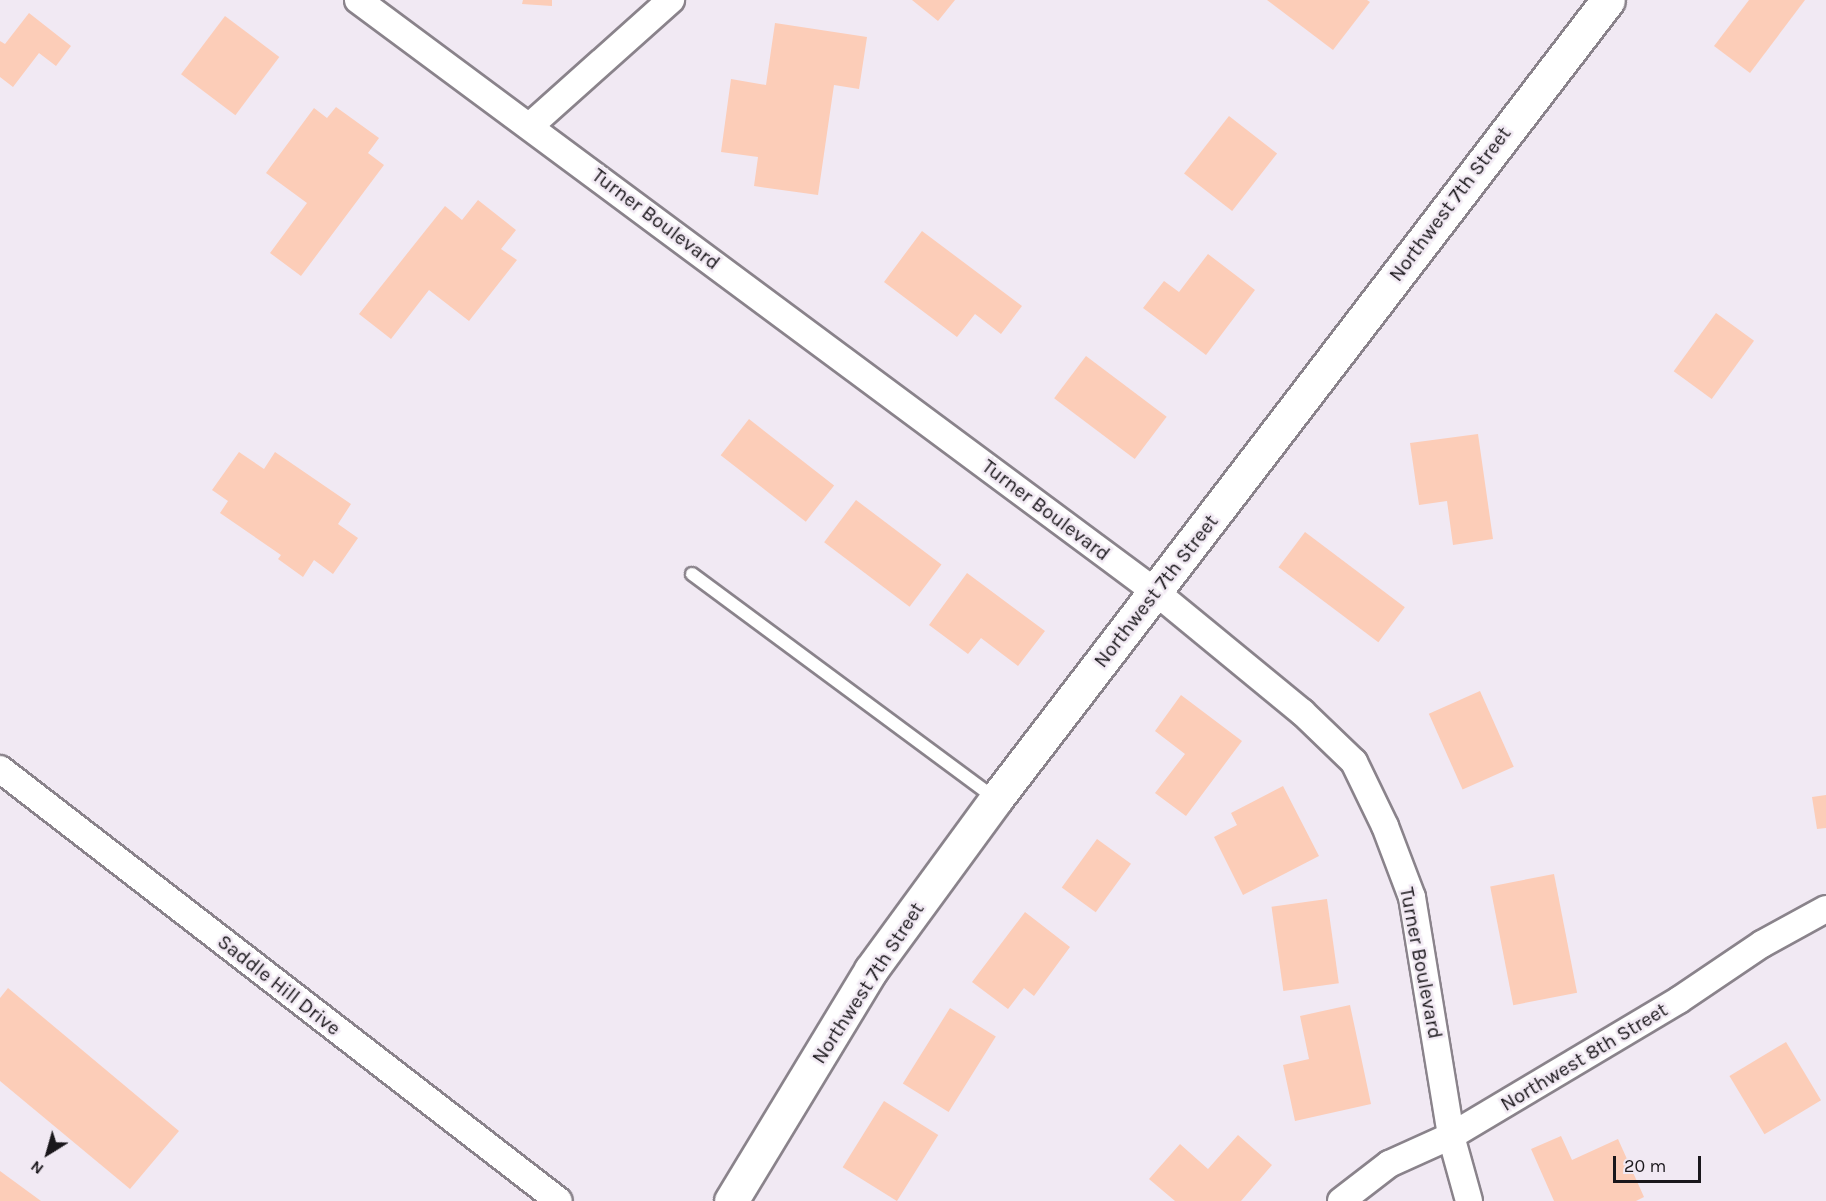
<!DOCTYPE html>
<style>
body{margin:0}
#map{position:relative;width:1826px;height:1201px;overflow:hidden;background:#f1e9f3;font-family:Karla,sans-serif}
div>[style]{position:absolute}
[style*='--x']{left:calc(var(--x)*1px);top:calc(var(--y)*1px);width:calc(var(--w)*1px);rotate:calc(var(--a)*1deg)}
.building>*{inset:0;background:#fccdb8;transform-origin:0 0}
.roads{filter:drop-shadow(2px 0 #8a838b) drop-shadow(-2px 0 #8a838b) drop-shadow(0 2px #8a838b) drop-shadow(0 -2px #8a838b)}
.lane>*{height:12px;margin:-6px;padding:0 6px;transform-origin:6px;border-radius:6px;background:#fff}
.street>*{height:26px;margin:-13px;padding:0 13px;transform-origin:13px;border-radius:13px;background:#fff}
.secondary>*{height:33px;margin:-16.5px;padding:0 16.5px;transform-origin:16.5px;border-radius:16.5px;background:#fff}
span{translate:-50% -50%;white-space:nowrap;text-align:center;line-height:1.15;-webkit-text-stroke:5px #f1e9f3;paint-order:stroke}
.street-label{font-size:20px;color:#1a171b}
.north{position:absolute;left:18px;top:1123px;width:60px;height:60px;-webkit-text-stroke:4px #f1e9f3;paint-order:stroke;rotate:217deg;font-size:16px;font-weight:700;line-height:24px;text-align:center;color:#1a171b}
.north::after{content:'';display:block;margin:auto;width:21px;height:27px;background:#1a171b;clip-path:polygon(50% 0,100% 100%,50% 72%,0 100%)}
.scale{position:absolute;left:1613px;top:1156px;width:88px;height:27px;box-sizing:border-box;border:3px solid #1a171b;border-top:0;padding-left:8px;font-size:18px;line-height:21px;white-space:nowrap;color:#1a171b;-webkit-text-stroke:4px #f1e9f3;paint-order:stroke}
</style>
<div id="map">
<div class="building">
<div style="clip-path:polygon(523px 0,552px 0,552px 6px,522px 4px)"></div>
<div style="clip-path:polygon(912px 0,955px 0,938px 21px)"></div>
<div style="clip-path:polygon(1267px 0,1367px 0,1370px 2px,1333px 50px)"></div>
<div style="clip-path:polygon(1749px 0,1805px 0,1750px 73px,1714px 46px)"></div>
<div style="clip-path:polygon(29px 13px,71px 46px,56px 66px,39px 53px,13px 87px,0 77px,0 41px,5px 44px)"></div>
<div style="left:225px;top:16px;width:68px;height:73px;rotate:37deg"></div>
<div style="clip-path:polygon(775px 23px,867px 37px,859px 89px,834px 85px,818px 195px,754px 186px,758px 157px,721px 152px,731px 79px,766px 85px)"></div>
<div style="clip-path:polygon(336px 107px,379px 138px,368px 153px,384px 165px,301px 276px,270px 253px,307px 203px,266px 173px,314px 108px,327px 118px)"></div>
<div style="left:1229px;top:116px;width:61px;height:73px;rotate:38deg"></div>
<div style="clip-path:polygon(478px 200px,516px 230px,501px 249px,517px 260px,469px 321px,429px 290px,391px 339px,359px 314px,445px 206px,462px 220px)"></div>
<div style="clip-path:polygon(922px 231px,1022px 306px,1001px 334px,975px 314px,957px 337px,884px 282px)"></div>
<div style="clip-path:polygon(1208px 254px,1255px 290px,1206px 355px,1143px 308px,1164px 281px,1179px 292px)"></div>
<div style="left:1716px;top:313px;width:47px;height:72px;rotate:36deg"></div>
<div style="left:1086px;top:356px;width:101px;height:53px;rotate:37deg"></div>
<div style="left:749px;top:419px;width:108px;height:46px;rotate:38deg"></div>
<div style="clip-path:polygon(1478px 434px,1493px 539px,1453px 545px,1447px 501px,1419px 505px,1410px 443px)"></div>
<div style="clip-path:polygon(239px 452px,264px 469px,275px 452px,351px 504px,338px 524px,358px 538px,333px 574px,314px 560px,303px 577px,278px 559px,281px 555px,220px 513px,228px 501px,212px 490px)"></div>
<div style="left:856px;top:500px;width:107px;height:53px;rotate:37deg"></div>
<div style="left:1305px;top:532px;width:125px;height:44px;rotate:37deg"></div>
<div style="clip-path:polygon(967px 573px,1045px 631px,1018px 666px,981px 638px,968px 654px,929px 625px)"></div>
<div style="left:1480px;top:691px;width:83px;height:56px;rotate:66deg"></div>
<div style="clip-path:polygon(1181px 695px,1242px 741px,1186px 816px,1155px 793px,1185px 754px,1155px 731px)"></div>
<div style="clip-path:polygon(1283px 786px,1319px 856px,1243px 895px,1214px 837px,1237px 825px,1231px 813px)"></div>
<div style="clip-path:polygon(1826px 795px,1826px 828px,1817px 829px,1812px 797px)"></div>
<div style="left:1097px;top:839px;width:42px;height:60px;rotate:36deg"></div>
<div style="left:1554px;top:874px;width:121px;height:65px;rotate:79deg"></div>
<div style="left:1327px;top:899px;width:85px;height:56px;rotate:82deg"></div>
<div style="clip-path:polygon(1025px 912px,1070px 947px,1034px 996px,1024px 988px,1008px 1009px,972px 982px)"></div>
<div style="clip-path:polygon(8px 988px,179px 1131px,130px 1189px,0 1081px,0 998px)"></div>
<div style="clip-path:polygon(1350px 1005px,1371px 1104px,1295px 1121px,1283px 1065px,1309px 1059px,1300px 1016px)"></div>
<div style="left:950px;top:1008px;width:54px;height:89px;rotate:32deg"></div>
<div style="left:1786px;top:1042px;width:68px;height:66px;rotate:59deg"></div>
<div style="left:884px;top:1101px;width:64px;height:78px;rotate:32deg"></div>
<div style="clip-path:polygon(1238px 1135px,1272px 1165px,1241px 1201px,1175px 1201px,1149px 1179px,1180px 1144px,1208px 1169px)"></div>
<div style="clip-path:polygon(1561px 1136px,1572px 1160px,1618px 1139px,1644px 1197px,1636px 1201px,1554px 1201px,1531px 1149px)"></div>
<div style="clip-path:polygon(0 1171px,41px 1201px,0 1201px)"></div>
</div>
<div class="roads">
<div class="lane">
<div style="--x:692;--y:574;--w:377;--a:36.5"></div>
</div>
<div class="street">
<div style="--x:358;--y:0;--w:995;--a:36.58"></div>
<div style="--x:1157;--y:593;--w:188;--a:39.4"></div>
<div style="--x:1302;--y:712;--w:72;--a:43.9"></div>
<div style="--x:1354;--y:762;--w:71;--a:64.2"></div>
<div style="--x:1385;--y:826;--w:76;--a:69.2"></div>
<div style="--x:1412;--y:897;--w:242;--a:80.7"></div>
<div style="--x:1451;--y:1136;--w:67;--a:74.5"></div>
<div style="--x:531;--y:125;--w:188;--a:-41.8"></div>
<div style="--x:0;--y:769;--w:706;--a:37.7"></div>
<div style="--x:1341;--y:1201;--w:61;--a:-37.6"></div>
<div style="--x:1389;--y:1164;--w:68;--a:-24.3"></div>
<div style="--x:1451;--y:1136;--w:265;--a:-30.8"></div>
<div style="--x:1679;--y:1000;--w:100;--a:-34"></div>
<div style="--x:1762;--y:944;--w:73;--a:-28.7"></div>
</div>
<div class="secondary">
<div style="--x:731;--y:1201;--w:270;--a:-58.8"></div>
<div style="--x:871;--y:970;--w:212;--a:-53.8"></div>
<div style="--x:996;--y:799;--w:1006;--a:-52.55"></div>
</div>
</div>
<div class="street-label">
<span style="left:1450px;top:204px;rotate:-53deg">Northwest 7th Street</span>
<span style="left:656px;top:219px;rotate:37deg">Turner Boulevard</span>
<span style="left:1046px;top:510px;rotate:37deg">Turner Boulevard</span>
<span style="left:1156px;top:591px;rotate:-52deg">Northwest 7th Street</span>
<span style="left:1421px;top:963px;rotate:79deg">Turner Boulevard</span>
<span style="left:868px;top:983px;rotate:-57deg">Northwest 7th Street</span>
<span style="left:279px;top:985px;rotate:38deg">Saddle Hill Drive</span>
<span style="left:1584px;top:1057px;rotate:-31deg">Northwest 8th Street</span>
</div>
<div class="north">N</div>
<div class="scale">20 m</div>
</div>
